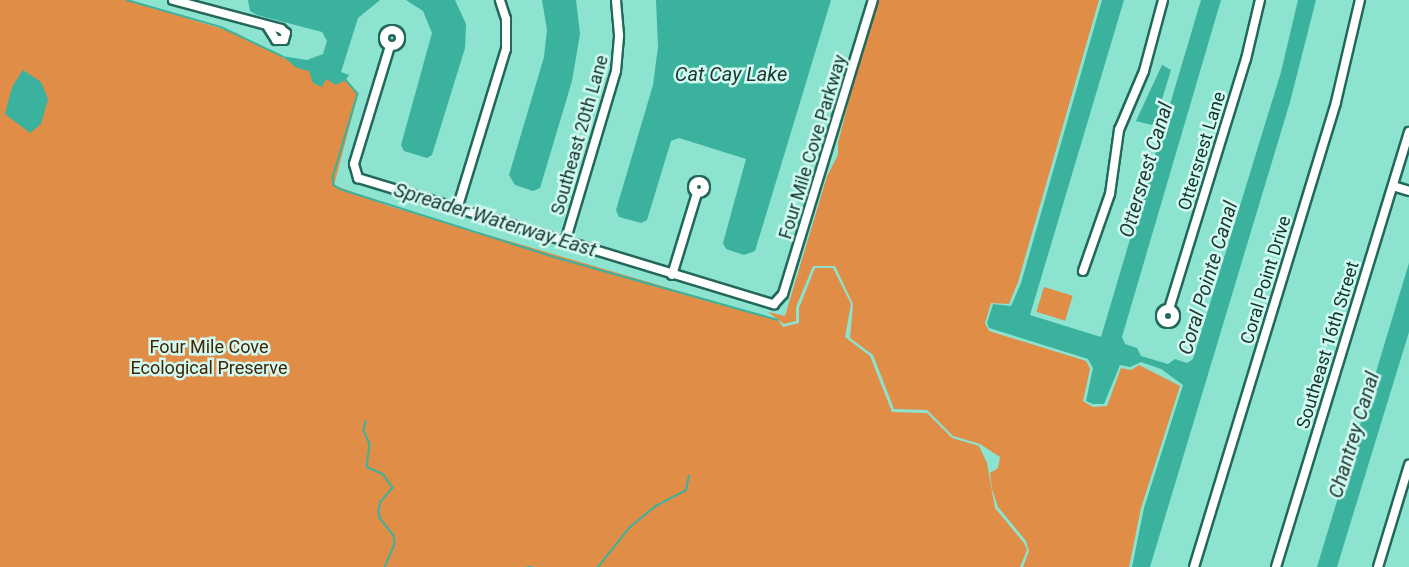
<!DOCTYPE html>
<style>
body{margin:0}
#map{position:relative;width:1409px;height:567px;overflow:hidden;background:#8ce3d0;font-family:Roboto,sans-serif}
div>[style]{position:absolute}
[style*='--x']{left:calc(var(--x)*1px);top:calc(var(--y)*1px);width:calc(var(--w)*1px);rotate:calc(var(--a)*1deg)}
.green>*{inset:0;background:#df8d47;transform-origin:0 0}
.water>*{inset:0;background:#3bb29d}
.stream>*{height:1.5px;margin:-0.75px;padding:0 0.75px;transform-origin:0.75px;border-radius:0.75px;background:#3bb29d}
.roads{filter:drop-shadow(2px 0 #24675b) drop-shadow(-2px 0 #24675b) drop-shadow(0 2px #24675b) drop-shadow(0 -2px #24675b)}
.minor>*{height:8px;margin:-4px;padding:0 4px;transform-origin:4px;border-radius:4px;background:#fff}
.minor>.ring{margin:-4px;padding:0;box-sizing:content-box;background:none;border:8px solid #fff;border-radius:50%}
span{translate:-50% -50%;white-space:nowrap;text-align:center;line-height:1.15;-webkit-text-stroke:5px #d2faf0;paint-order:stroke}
.street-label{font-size:18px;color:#0e342d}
.park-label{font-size:18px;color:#442303}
.water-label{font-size:20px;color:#203934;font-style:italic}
</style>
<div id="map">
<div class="green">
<div style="clip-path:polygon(0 0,127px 0,236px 33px,309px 71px,323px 84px,326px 78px,346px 80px,358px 94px,334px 185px,389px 206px,778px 320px,783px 327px,799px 323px,799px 308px,815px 268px,833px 268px,851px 304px,845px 337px,870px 356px,892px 412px,927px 413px,952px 438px,979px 446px,987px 463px,995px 508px,1024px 543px,1027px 550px,1020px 567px,0 567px)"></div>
<div style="clip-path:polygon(874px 0,1099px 0,1018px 282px,1009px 304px,991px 303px,985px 323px,989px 331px,1086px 361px,1090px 369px,1083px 401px,1093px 407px,1107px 406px,1121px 368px,1131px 370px,1139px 365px,1180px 386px,1141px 508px,1129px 567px,1023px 567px,1029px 551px,1026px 541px,998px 507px,992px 489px,990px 473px,998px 468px,1000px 457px,980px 444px,953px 436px,927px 410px,894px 409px,873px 355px,850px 338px,853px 304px,835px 266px,813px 266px,796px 307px,796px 321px,784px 324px,768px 312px,785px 316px,827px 176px,838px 155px,838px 143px)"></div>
<div style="left:1044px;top:287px;width:30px;height:26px;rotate:17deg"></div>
</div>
<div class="water">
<div style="clip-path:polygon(248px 0,380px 0,358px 18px,341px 72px,349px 75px,346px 80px,336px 85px,326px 79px,322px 87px,313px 83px,309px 71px,297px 68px,282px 56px,307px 60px,323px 54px,327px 41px,322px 32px,257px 15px,250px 11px)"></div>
<div style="clip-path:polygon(406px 0,455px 0,466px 24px,465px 48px,432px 155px,427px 158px,404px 151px,401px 145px,432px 33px,423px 11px)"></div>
<div style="clip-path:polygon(542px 0,576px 0,580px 34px,572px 81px,540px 188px,533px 191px,515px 185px,509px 175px,544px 57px,547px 30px)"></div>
<div style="clip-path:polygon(656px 0,831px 0,755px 251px,744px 255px,726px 249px,723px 243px,746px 159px,679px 138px,671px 141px,647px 220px,641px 223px,619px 217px,616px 210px,653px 85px,658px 47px)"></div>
<div style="clip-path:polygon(1102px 0,1124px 0,1030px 315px,1101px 337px,1201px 0,1221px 0,1122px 337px,1125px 344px,1137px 348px,1141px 356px,1168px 364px,1175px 359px,1187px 363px,1193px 359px,1281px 72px,1298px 0,1316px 0,1290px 102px,1150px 567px,1132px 567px,1144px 508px,1183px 385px,1161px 369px,1141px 362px,1130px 367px,1120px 365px,1104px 404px,1093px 404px,1086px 401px,1093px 368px,1088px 359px,989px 328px,987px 323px,993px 304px,1011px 306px,1021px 283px)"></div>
<div style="clip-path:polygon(1162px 65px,1171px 70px,1156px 119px,1152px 125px,1136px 121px)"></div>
<div style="clip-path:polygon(23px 70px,41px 82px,48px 99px,41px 124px,30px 133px,5px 114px,12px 87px)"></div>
<div style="clip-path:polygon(1409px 263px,1409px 332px,1337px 567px,1317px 567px)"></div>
</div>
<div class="stream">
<div style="--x:127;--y:0;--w:98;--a:16"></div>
<div style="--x:221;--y:27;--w:68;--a:25.4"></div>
<div style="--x:346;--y:80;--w:18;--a:49"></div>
<div style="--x:358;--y:94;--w:88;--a:106.6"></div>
<div style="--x:333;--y:178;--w:7;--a:82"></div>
<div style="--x:334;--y:185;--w:7;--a:34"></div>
<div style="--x:340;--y:189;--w:232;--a:17.6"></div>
<div style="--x:561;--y:259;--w:225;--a:15.7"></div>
<div style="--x:366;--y:421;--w:10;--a:101"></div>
<div style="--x:364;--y:431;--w:14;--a:65"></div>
<div style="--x:370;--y:444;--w:23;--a:97"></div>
<div style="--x:367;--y:467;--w:17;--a:24"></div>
<div style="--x:383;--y:474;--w:17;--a:54"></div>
<div style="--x:393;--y:488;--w:18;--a:131"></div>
<div style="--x:381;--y:502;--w:8;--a:104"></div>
<div style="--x:379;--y:510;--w:8;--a:83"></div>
<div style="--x:380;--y:518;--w:23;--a:52"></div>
<div style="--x:394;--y:536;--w:8;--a:83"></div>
<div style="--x:395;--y:544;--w:25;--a:113"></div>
<div style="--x:528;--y:567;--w:4;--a:0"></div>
<div style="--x:598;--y:567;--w:51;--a:-51.3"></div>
<div style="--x:630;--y:527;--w:33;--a:-39"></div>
<div style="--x:656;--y:506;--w:34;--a:-28"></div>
<div style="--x:686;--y:490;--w:14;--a:-78"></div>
</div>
<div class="roads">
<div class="minor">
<div style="--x:173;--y:0;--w:112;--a:15"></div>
<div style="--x:281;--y:29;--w:6;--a:39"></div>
<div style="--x:286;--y:33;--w:7;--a:106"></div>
<div style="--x:284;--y:40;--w:8;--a:180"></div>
<div style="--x:276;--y:40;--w:15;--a:-122"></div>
<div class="ring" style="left:384px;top:30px;width:8px;height:8px"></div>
<div style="--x:390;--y:46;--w:123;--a:107"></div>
<div style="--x:354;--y:164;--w:15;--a:74"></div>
<div style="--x:358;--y:178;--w:435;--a:16.9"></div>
<div style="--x:774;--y:304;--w:13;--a:-48"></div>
<div style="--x:783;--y:294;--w:307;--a:-73"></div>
<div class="ring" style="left:693px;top:181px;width:4px;height:4px"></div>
<div style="--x:1393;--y:186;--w:17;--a:17"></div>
<div style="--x:457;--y:209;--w:167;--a:-73"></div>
<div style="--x:506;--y:49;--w:30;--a:-90"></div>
<div style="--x:506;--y:19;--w:20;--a:-108"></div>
<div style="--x:565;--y:242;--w:178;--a:-73.4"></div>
<div style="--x:616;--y:71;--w:36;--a:-85"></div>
<div style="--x:619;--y:35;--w:35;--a:-95"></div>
<div style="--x:1083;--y:271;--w:82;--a:-70.7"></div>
<div style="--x:1110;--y:194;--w:65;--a:-82"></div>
<div style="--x:1119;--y:130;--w:64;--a:-67"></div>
<div style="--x:1144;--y:71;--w:73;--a:-75"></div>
<div style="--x:672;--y:275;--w:86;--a:-73"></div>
<div class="ring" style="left:1161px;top:309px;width:6px;height:6px"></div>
<div style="--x:1169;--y:309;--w:262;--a:-72.9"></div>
<div style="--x:1246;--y:59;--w:61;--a:-76.7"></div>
<div style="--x:1194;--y:567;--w:486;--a:-73"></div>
<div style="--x:1336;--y:102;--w:105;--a:-76.8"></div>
<div style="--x:1276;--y:567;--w:455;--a:-73"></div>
<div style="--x:1378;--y:567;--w:107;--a:-73.1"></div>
</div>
</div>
<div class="street-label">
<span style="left:580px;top:135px;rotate:-74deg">Southeast 20th Lane</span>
<span style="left:813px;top:147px;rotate:-73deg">Four Mile Cove Parkway</span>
<span style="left:1202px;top:151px;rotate:-73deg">Ottersrest Lane</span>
<span style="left:1266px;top:280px;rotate:-73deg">Coral Point Drive</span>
<span style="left:1328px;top:345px;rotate:-73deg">Southeast 16th Street</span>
</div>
<div class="park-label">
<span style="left:209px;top:358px">Four Mile Cove<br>Ecological Preserve</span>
</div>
<div class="water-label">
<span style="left:731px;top:74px">Cat Cay Lake</span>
<span style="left:1146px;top:170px;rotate:-73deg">Ottersrest Canal</span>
<span style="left:495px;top:220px;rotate:17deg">Spreader Waterway East</span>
<span style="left:1208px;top:278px;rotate:-73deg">Coral Pointe Canal</span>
<span style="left:1354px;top:435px;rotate:-73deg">Chantrey Canal</span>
</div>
</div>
